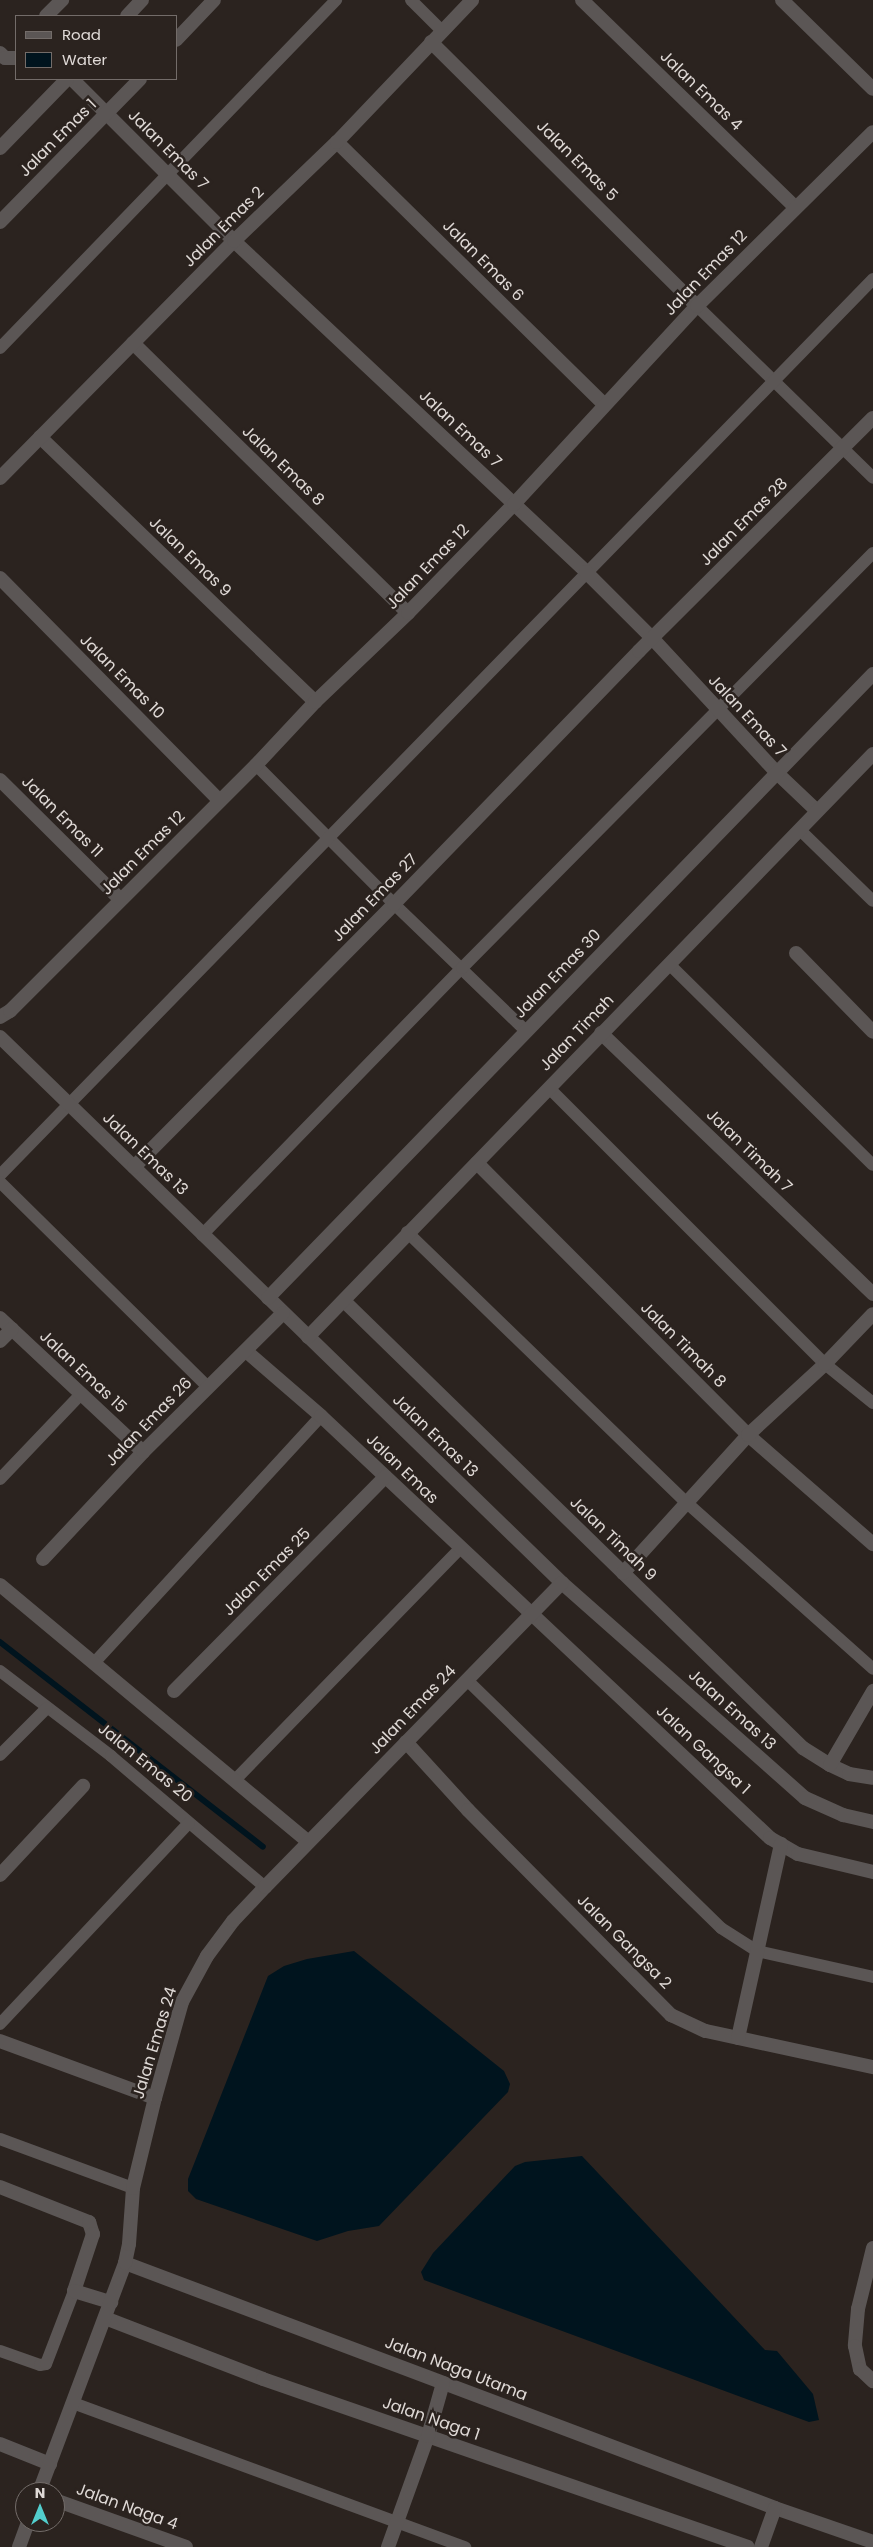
<!DOCTYPE html>
<style>
body{margin:0}
#map{position:relative;width:873px;height:2547px;overflow:hidden;background:#2b231f;font-family:Poppins,sans-serif}
div>[style]{position:absolute}
[style*='--x']{left:calc(var(--x)*1px);top:calc(var(--y)*1px);width:calc(var(--w)*1px);rotate:calc(var(--a)*1deg)}
.water>*{inset:0;background:#00141e}
.stream>*{height:6px;margin:-3px;padding:0 3px;transform-origin:3px;border-radius:3px;background:#00141e}
.service>*{height:12px;margin:-6px;padding:0 6px;transform-origin:6px;border-radius:6px;background:#5b5655}
.minor>*{height:14px;margin:-7px;padding:0 7px;transform-origin:7px;border-radius:7px;background:#5b5655}
.tertiary>*{height:14px;margin:-7px;padding:0 7px;transform-origin:7px;border-radius:7px;background:#5b5655}
span{translate:-50% -50%;white-space:nowrap;text-align:center;line-height:1.15;-webkit-text-stroke:5px #2b231f;paint-order:stroke}
.street-label{font-size:16px;color:#e0dad7}
.legend{position:absolute;left:15px;top:15px;width:162px;height:65px;box-sizing:border-box;background:#2b231f;border:1px solid #736c69;margin:0;padding:6px 9px;list-style:none;font-size:15px;color:#e0dad7}
.legend li{display:flex;align-items:center;gap:10px;height:25px}
.legend b{width:25px;border:1px solid #736c69}
.north{position:absolute;left:15px;top:2482px;width:50px;height:50px;box-sizing:border-box;background:#2b231f;border:1px solid #736c69;border-radius:50%;rotate:0deg;font-size:14px;font-weight:700;line-height:20px;text-align:center;color:#e0dad7}
.north::after{content:'';display:block;margin:auto;width:18px;height:22px;background:#52cdcc;clip-path:polygon(50% 0,100% 100%,50% 72%,0 100%)}
</style>
<div id="map">
<div class="water">
<div style="clip-path:polygon(354px 1951px,504px 2071px,510px 2084px,508px 2092px,379px 2226px,348px 2231px,317px 2241px,196px 2199px,188px 2191px,188px 2179px,268px 1976px,284px 1966px,307px 1959px)"></div>
<div style="clip-path:polygon(582px 2156px,765px 2350px,777px 2351px,813px 2394px,819px 2420px,809px 2422px,424px 2280px,421px 2272px,433px 2253px,515px 2166px,525px 2162px)"></div>
</div>
<div class="stream">
<div style="--x:0;--y:1642;--w:333;--a:37.9"></div>
</div>
<div class="service">
<div style="--x:411;--y:0;--w:44;--a:45"></div>
<div style="--x:697;--y:306;--w:246;--a:44.3"></div>
<div style="--x:0;--y:348;--w:484;--a:-46"></div>
<div style="--x:256;--y:765;--w:196;--a:45.2"></div>
<div style="--x:394;--y:904;--w:183;--a:43.9"></div>
<div style="--x:801;--y:831;--w:100;--a:44.2"></div>
<div style="--x:669;--y:964;--w:286;--a:44.6"></div>
<div style="--x:549;--y:1088;--w:390;--a:45"></div>
<div style="--x:825;--y:1364;--w:62;--a:39.1"></div>
<div style="--x:0;--y:1175;--w:1251;--a:-45.74"></div>
<div style="--x:0;--y:1182;--w:292;--a:44.6"></div>
<div style="--x:407;--y:1232;--w:390;--a:44.1"></div>
<div style="--x:687;--y:1503;--w:249;--a:41.7"></div>
<div style="--x:202;--y:1235;--w:373;--a:-45.8"></div>
<div style="--x:462;--y:968;--w:584;--a:-45.28"></div>
<div style="--x:0;--y:1479;--w:117;--a:-46.4"></div>
<div style="--x:94;--y:1663;--w:335;--a:-47.4"></div>
<div style="--x:0;--y:1671;--w:140;--a:37.4"></div>
<div style="--x:111;--y:1756;--w:202;--a:40.4"></div>
<div style="--x:467;--y:1680;--w:355;--a:44.3"></div>
<div style="--x:721;--y:1928;--w:43;--a:32.6"></div>
<div style="--x:757;--y:1951;--w:119;--a:12.6"></div>
<div style="--x:0;--y:1755;--w:66;--a:-45"></div>
<div style="--x:235;--y:1780;--w:322;--a:-45.8"></div>
<div style="--x:0;--y:2024;--w:276;--a:-46.8"></div>
<div style="--x:0;--y:2139;--w:142;--a:20.2"></div>
<div style="--x:0;--y:2351;--w:42;--a:19.3"></div>
<div style="--x:40;--y:2365;--w:6;--a:-9"></div>
<div style="--x:46;--y:2364;--w:78;--a:-69"></div>
<div style="--x:73;--y:2403;--w:418;--a:20.2"></div>
</div>
<div class="minor">
<div style="--x:582;--y:0;--w:297;--a:44.2"></div>
<div style="--x:782;--y:0;--w:127;--a:44.4"></div>
<div style="--x:46;--y:16;--w:23;--a:-45"></div>
<div style="--x:176;--y:40;--w:55;--a:-46.5"></div>
<div style="--x:431;--y:42;--w:375;--a:44.8"></div>
<div style="--x:0;--y:53;--w:7;--a:45"></div>
<div style="--x:5;--y:58;--w:11;--a:0"></div>
<div style="--x:72;--y:79;--w:229;--a:45"></div>
<div style="--x:234;--y:241;--w:483;--a:43.2"></div>
<div style="--x:586;--y:572;--w:95;--a:45"></div>
<div style="--x:653;--y:639;--w:183;--a:47.2"></div>
<div style="--x:777;--y:773;--w:55;--a:43.5"></div>
<div style="--x:337;--y:142;--w:375;--a:44.5"></div>
<div style="--x:0;--y:222;--w:200;--a:-45.6"></div>
<div style="--x:133;--y:343;--w:385;--a:44.5"></div>
<div style="--x:40;--y:437;--w:382;--a:43.9"></div>
<div style="--x:0;--y:478;--w:333;--a:-45.4"></div>
<div style="--x:234;--y:241;--w:143;--a:-43.9"></div>
<div style="--x:337;--y:142;--w:196;--a:-46.4"></div>
<div style="--x:0;--y:578;--w:313;--a:45.4"></div>
<div style="--x:0;--y:780;--w:170;--a:44.8"></div>
<div style="--x:796;--y:953;--w:110;--a:45.7"></div>
<div style="--x:0;--y:1017;--w:12;--a:-31"></div>
<div style="--x:10;--y:1011;--w:348;--a:-45"></div>
<div style="--x:256;--y:765;--w:86;--a:-46.9"></div>
<div style="--x:315;--y:702;--w:129;--a:-43.7"></div>
<div style="--x:408;--y:613;--w:152;--a:-45.8"></div>
<div style="--x:514;--y:504;--w:270;--a:-47.3"></div>
<div style="--x:697;--y:306;--w:247;--a:-44.7"></div>
<div style="--x:601;--y:1033;--w:377;--a:43.8"></div>
<div style="--x:0;--y:1037;--w:784;--a:44.17"></div>
<div style="--x:562;--y:1583;--w:324;--a:41.5"></div>
<div style="--x:805;--y:1798;--w:42;--a:24.1"></div>
<div style="--x:843;--y:1815;--w:31;--a:13"></div>
<div style="--x:477;--y:1163;--w:384;--a:45.1"></div>
<div style="--x:748;--y:1435;--w:166;--a:41.1"></div>
<div style="--x:134;--y:1167;--w:370;--a:-45.3"></div>
<div style="--x:394;--y:904;--w:352;--a:-45.9"></div>
<div style="--x:639;--y:651;--w:330;--a:-44.9"></div>
<div style="--x:268;--y:1298;--w:869;--a:-45.89"></div>
<div style="--x:344;--y:1301;--w:641;--a:44.24"></div>
<div style="--x:803;--y:1748;--w:32;--a:32"></div>
<div style="--x:830;--y:1765;--w:21;--a:25"></div>
<div style="--x:849;--y:1774;--w:24;--a:9"></div>
<div style="--x:0;--y:1318;--w:196;--a:43.1"></div>
<div style="--x:308;--y:1337;--w:812;--a:-45.9"></div>
<div style="--x:0;--y:1341;--w:17;--a:-45"></div>
<div style="--x:246;--y:1351;--w:99;--a:40.9"></div>
<div style="--x:321;--y:1416;--w:616;--a:43.22"></div>
<div style="--x:770;--y:1838;--w:32;--a:30"></div>
<div style="--x:798;--y:1854;--w:77;--a:13.5"></div>
<div style="--x:43;--y:1559;--w:146;--a:-46.9"></div>
<div style="--x:143;--y:1452;--w:197;--a:-44.8"></div>
<div style="--x:623;--y:1573;--w:186;--a:-47.8"></div>
<div style="--x:748;--y:1435;--w:105;--a:-42.7"></div>
<div style="--x:825;--y:1364;--w:69;--a:-46.2"></div>
<div style="--x:0;--y:1585;--w:401;--a:39.8"></div>
<div style="--x:174;--y:1691;--w:301;--a:-45.4"></div>
<div style="--x:406;--y:1742;--w:92;--a:47.6"></div>
<div style="--x:468;--y:1810;--w:289;--a:45.3"></div>
<div style="--x:671;--y:2015;--w:38;--a:25"></div>
<div style="--x:706;--y:2031;--w:171;--a:12.2"></div>
<div style="--x:830;--y:1765;--w:86;--a:-59.8"></div>
<div style="--x:0;--y:1875;--w:122;--a:-47"></div>
<div style="--x:738;--y:2038;--w:199;--a:-77.5"></div>
<div style="--x:0;--y:2041;--w:165;--a:20.2"></div>
<div style="--x:0;--y:2187;--w:96;--a:21.5"></div>
<div style="--x:89;--y:2222;--w:13;--a:72"></div>
<div style="--x:93;--y:2234;--w:60;--a:108.4"></div>
<div style="--x:74;--y:2291;--w:39;--a:17"></div>
<div style="--x:873;--y:2248;--w:63;--a:103.8"></div>
<div style="--x:858;--y:2309;--w:37;--a:95"></div>
<div style="--x:855;--y:2346;--w:24;--a:78"></div>
<div style="--x:860;--y:2369;--w:18;--a:43"></div>
<div style="--x:125;--y:2263;--w:695;--a:20.65"></div>
<div style="--x:775;--y:2508;--w:104;--a:19.1"></div>
<div style="--x:105;--y:2318;--w:169;--a:21.1"></div>
<div style="--x:263;--y:2379;--w:513;--a:19.11"></div>
<div style="--x:0;--y:2444;--w:54;--a:21.8"></div>
<div style="--x:39;--y:2492;--w:245;--a:-69.4"></div>
<div style="--x:125;--y:2263;--w:19;--a:-78"></div>
<div style="--x:129;--y:2244;--w:56;--a:-85.9"></div>
<div style="--x:133;--y:2188;--w:93;--a:-76.3"></div>
<div style="--x:155;--y:2098;--w:100;--a:-74.3"></div>
<div style="--x:182;--y:2002;--w:52;--a:-61.5"></div>
<div style="--x:207;--y:1956;--w:44;--a:-53.4"></div>
<div style="--x:233;--y:1921;--w:47;--a:-46.7"></div>
<div style="--x:265;--y:1887;--w:425;--a:-45.7"></div>
<div style="--x:55;--y:2500;--w:139;--a:19.7"></div>
<div style="--x:19;--y:2547;--w:27;--a:-70"></div>
<div style="--x:388;--y:2547;--w:118;--a:-70.2"></div>
<div style="--x:428;--y:2436;--w:55;--a:-74.2"></div>
<div style="--x:761;--y:2547;--w:41;--a:-70.3"></div>
</div>
<div class="tertiary">
<div style="--x:127;--y:16;--w:22;--a:-47"></div>
<div style="--x:0;--y:148;--w:96;--a:-45.8"></div>
</div>
<div class="street-label">
<span style="left:701px;top:91px;rotate:44deg">Jalan Emas 4</span>
<span style="left:58px;top:138px;rotate:-45deg">Jalan Emas 1</span>
<span style="left:168px;top:150px;rotate:45deg">Jalan Emas 7</span>
<span style="left:577px;top:161px;rotate:45deg">Jalan Emas 5</span>
<span style="left:224px;top:227px;rotate:-45deg">Jalan Emas 2</span>
<span style="left:483px;top:261px;rotate:45deg">Jalan Emas 6</span>
<span style="left:706px;top:273px;rotate:-46deg">Jalan Emas 12</span>
<span style="left:460px;top:429px;rotate:43deg">Jalan Emas 7</span>
<span style="left:283px;top:466px;rotate:44deg">Jalan Emas 8</span>
<span style="left:744px;top:522px;rotate:-45deg">Jalan Emas 28</span>
<span style="left:190px;top:557px;rotate:44deg">Jalan Emas 9</span>
<span style="left:428px;top:567px;rotate:-46deg">Jalan Emas 12</span>
<span style="left:122px;top:677px;rotate:45deg">Jalan Emas 10</span>
<span style="left:747px;top:716px;rotate:47deg">Jalan Emas 7</span>
<span style="left:62px;top:817px;rotate:45deg">Jalan Emas 11</span>
<span style="left:143px;top:853px;rotate:-45deg">Jalan Emas 12</span>
<span style="left:375px;top:898px;rotate:-46deg">Jalan Emas 27</span>
<span style="left:558px;top:974px;rotate:-46deg">Jalan Emas 30</span>
<span style="left:577px;top:1033px;rotate:-46deg">Jalan Timah</span>
<span style="left:749px;top:1151px;rotate:44deg">Jalan Timah 7</span>
<span style="left:145px;top:1154px;rotate:44deg">Jalan Emas 13</span>
<span style="left:683px;top:1345px;rotate:45deg">Jalan Timah 8</span>
<span style="left:83px;top:1372px;rotate:43deg">Jalan Emas 15</span>
<span style="left:149px;top:1422px;rotate:-46deg">Jalan Emas 26</span>
<span style="left:435px;top:1436px;rotate:44deg">Jalan Emas 13</span>
<span style="left:402px;top:1469px;rotate:44deg">Jalan Emas</span>
<span style="left:613px;top:1539px;rotate:44deg">Jalan Timah 9</span>
<span style="left:267px;top:1572px;rotate:-45deg">Jalan Emas 25</span>
<span style="left:413px;top:1710px;rotate:-46deg">Jalan Emas 24</span>
<span style="left:732px;top:1710px;rotate:42deg">Jalan Emas 13</span>
<span style="left:703px;top:1750px;rotate:43deg">Jalan Gangsa 1</span>
<span style="left:145px;top:1763px;rotate:39deg">Jalan Emas 20</span>
<span style="left:624px;top:1942px;rotate:45deg">Jalan Gangsa 2</span>
<span style="left:155px;top:2043px;rotate:-73deg">Jalan Emas 24</span>
<span style="left:456px;top:2369px;rotate:21deg">Jalan Naga Utama</span>
<span style="left:431px;top:2419px;rotate:19deg">Jalan Naga 1</span>
<span style="left:127px;top:2507px;rotate:20deg">Jalan Naga 4</span>
</div>
<ul class="legend">
<li><b style="height:6px;background:#5b5655"></b>Road</li>
<li><b style="height:14px;background:#00141e"></b>Water</li>
</ul>
<div class="north">N</div>
</div>
